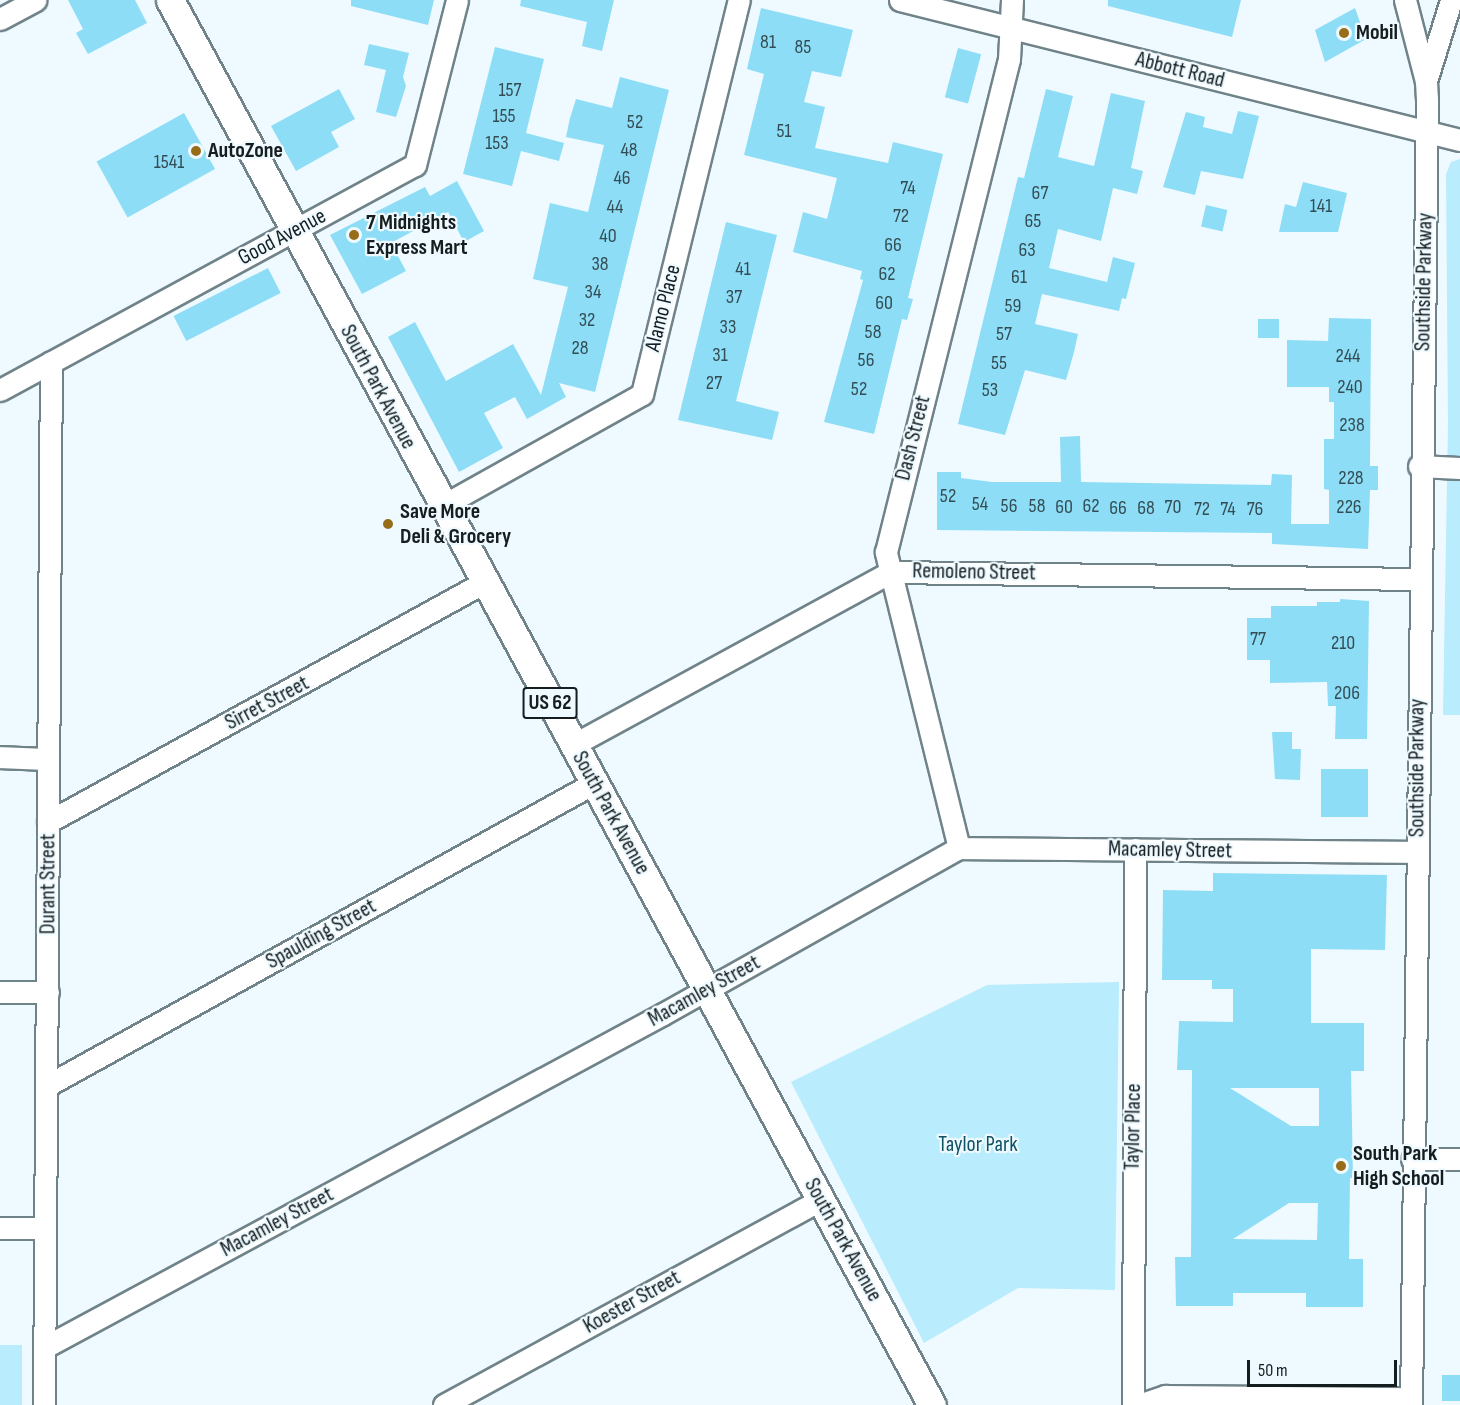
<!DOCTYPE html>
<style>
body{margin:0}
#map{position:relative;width:1460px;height:1405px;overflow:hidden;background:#eefaff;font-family:"Sofia Sans Condensed",sans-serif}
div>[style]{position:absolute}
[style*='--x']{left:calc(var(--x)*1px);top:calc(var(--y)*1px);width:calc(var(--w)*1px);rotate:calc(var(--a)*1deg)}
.green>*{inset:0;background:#b9ecfd;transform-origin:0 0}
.building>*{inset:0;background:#8eddf6;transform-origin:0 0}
.roads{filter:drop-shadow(2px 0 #6f8389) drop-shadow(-2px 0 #6f8389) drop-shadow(0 2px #6f8389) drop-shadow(0 -2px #6f8389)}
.minor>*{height:21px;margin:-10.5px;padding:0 10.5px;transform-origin:10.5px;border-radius:10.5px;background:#fff}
.major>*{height:27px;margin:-13.5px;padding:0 13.5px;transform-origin:13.5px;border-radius:13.5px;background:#fff}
.dots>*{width:16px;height:16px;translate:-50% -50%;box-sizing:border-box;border:3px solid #eefaff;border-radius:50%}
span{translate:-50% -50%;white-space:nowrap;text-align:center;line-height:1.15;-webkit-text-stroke:4.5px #eefaff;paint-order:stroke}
.number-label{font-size:20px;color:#334d55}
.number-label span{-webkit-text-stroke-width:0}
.shield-label span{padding:2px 4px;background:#eefaff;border:2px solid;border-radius:4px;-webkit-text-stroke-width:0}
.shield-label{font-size:21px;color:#151d1f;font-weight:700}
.poi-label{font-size:22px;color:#151d1f;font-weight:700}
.left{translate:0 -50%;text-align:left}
.street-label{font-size:22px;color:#151d1f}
.park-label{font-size:22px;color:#0e5263}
.scale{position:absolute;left:1247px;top:1360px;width:150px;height:27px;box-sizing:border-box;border:3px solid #151d1f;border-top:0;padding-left:8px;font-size:18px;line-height:21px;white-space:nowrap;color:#151d1f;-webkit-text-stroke:4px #eefaff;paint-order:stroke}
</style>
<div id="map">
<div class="green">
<div style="clip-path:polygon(1460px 159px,1460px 715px,1443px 715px,1448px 423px,1446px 174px,1451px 162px)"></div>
<div style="clip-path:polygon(1119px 982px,1115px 1290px,1018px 1288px,924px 1343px,791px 1082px,987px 985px)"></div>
<div style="left:0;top:1345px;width:22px;height:60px"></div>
</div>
<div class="building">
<div style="clip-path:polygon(68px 0,135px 0,147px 23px,88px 54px,76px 33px,83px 29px)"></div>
<div style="clip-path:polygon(351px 0,434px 0,428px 25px,351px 6px)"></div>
<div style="clip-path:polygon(521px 0,614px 0,602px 51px,582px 46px,587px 22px,520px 6px)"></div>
<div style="clip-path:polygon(1108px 0,1241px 0,1232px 37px,1108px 6px)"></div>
<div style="clip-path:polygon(761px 8px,853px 30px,841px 77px,812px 71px,804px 102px,825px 107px,815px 148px,888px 163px,893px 142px,943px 154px,908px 298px,913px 299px,907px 320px,902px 319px,874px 434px,824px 422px,863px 280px,860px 279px,862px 271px,793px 252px,803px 212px,827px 219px,837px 178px,744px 155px,764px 74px,747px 69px)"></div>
<div style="clip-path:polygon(1355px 8px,1366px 39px,1325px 62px,1315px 30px)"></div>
<div style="clip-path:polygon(369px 44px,409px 53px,403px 77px,406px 86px,396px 117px,376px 112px,386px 70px,364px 65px)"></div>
<div style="clip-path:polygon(495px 47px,544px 59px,526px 133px,564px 143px,559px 161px,521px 151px,512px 186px,463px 174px)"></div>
<div style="left:958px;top:48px;width:24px;height:51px;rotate:15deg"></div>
<div style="clip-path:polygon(620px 77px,669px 90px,595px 392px,559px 383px,566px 397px,527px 419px,515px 397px,484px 413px,503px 448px,459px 472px,388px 337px,415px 322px,446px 381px,513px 344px,541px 395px,568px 287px,533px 279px,550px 203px,588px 212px,604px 145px,566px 137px,570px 118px,576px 99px,612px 108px)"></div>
<div style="clip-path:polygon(339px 89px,355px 119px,331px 132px,339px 147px,296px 171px,271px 126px)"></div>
<div style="clip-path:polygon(1046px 89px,1073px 96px,1058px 157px,1094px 166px,1111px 93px,1145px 101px,1131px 168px,1143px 171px,1137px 194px,1113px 188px,1101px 241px,1058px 229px,1049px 268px,1107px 282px,1113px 257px,1135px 263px,1126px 299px,1122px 298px,1119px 311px,1042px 294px,1035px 324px,1078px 334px,1074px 352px,1066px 380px,1025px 370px,1005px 435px,958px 424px,1018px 177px,1024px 178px)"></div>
<div style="clip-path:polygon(1238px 111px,1259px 116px,1243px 179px,1201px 171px,1195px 195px,1163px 187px,1186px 112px,1205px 117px,1203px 127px,1232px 134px)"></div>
<div style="left:184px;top:113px;width:64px;height:100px;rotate:61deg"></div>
<div style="clip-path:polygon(457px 181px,484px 231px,464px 242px,448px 212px,391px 243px,406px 271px,362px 294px,330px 235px,425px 187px,430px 196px)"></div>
<div style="clip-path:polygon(1303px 182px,1347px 193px,1338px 232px,1279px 232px,1285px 204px,1296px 207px)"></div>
<div style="left:1206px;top:205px;width:22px;height:22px;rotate:13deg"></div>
<div style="clip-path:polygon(726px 222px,777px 235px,736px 401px,779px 412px,772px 440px,678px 420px)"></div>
<div style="left:268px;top:268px;width:28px;height:106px;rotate:63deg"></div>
<div style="clip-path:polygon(1329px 318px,1371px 319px,1370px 466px,1378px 466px,1378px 490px,1370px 490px,1368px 549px,1272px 544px,1272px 533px,937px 530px,937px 472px,961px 472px,961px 478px,992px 482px,1061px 482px,1060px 437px,1080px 436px,1081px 482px,1271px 485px,1272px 474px,1292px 475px,1291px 524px,1329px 524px,1329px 490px,1324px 489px,1324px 439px,1334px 439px,1334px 402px,1329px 402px,1329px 387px,1287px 387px,1287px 340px,1328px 341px)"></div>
<div style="left:1258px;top:319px;width:21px;height:19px"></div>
<div style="clip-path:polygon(1340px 599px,1369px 601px,1367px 739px,1335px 739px,1336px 706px,1328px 706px,1327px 682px,1270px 683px,1270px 660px,1247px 660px,1247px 618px,1271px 618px,1271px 606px,1317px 606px,1317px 602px,1340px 602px)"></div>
<div style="clip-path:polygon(1272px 732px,1292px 732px,1292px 749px,1301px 749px,1300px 780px,1275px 779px)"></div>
<div style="left:1321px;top:769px;width:47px;height:48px"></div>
<div style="clip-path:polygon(evenodd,1213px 873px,1387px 875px,1385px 950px,1311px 949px,1311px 1023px,1364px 1023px,1364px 1071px,1351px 1071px,1353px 1178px,1350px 1178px,1349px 1259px,1363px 1259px,1363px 1307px,1306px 1307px,1306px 1293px,1233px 1293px,1233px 1306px,1176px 1306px,1175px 1257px,1191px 1257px,1192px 1070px,1177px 1070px,1179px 1021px,1233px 1022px,1233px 989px,1212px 989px,1212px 980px,1162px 980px,1163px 890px,1213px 891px,1213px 873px,1230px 1088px,1319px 1088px,1319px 1126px,1291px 1126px,1230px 1088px,1213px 873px,1289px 1203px,1318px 1203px,1317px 1240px,1233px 1239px,1289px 1203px)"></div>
<div style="left:1442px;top:1375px;width:18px;height:26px"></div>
</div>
<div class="roads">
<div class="minor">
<div style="--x:900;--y:0;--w:577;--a:14.04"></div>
<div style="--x:1405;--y:0;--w:84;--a:75.5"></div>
<div style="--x:1426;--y:81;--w:18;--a:87"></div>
<div style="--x:1427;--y:99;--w:1306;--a:90.7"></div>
<div style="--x:0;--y:19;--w:40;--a:-28"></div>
<div style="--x:1426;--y:81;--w:85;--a:-72.8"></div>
<div style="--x:0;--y:390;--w:472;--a:-28.5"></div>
<div style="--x:415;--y:165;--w:170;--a:-75.7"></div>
<div style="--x:1419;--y:466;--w:41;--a:2.8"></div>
<div style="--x:442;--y:506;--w:229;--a:-29.2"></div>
<div style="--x:642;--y:394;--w:406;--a:-76.2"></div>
<div style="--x:573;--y:745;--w:361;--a:-28.6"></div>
<div style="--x:890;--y:572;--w:528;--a:0.76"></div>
<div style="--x:0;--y:757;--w:48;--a:2.4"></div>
<div style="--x:48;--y:822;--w:498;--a:-28.8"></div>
<div style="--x:959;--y:848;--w:305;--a:-103.9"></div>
<div style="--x:886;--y:552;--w:508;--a:-75.99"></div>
<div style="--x:1009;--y:59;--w:59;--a:-87.1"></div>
<div style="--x:0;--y:992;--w:48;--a:0"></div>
<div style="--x:48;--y:1085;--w:624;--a:-28.95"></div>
<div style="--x:1412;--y:1159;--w:48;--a:0"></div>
<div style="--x:0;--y:1228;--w:45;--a:0"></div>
<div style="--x:45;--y:1347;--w:702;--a:-28.32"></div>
<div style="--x:663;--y:1014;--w:339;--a:-29.3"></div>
<div style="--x:959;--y:848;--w:457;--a:0.5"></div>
<div style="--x:44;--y:1405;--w:1043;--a:-89.62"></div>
<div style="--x:444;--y:1405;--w:428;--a:-28.6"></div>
<div style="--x:1133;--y:1405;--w:556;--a:-89.79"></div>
<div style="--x:1139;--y:1405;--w:28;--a:-19"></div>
<div style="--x:1165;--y:1396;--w:246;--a:0.5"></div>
</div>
<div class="major">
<div style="--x:170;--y:0;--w:1598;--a:61.53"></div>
</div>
</div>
<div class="dots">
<div style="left:1344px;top:33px;background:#976d1a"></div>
<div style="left:196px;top:151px;background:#976d1a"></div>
<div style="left:354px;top:235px;background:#976d1a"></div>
<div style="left:388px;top:524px;background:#976d1a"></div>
<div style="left:1341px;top:1166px;background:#976d1a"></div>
</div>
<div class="number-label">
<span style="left:768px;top:42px">81</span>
<span style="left:803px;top:47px">85</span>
<span style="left:510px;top:90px">157</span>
<span style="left:504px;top:116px">155</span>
<span style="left:635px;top:122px">52</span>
<span style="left:784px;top:131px">51</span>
<span style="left:497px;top:143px">153</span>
<span style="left:629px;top:150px">48</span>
<span style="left:169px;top:162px">1541</span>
<span style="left:622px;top:178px">46</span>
<span style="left:908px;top:188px">74</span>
<span style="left:1040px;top:193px">67</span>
<span style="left:1321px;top:206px">141</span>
<span style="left:615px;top:207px">44</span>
<span style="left:901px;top:216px">72</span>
<span style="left:1033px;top:221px">65</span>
<span style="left:608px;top:236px">40</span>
<span style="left:893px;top:245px">66</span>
<span style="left:1027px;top:250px">63</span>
<span style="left:600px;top:264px">38</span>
<span style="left:743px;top:269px">41</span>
<span style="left:887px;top:274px">62</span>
<span style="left:1019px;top:277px">61</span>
<span style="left:593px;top:292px">34</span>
<span style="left:734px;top:297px">37</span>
<span style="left:884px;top:303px">60</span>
<span style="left:1013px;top:306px">59</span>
<span style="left:587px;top:320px">32</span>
<span style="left:728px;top:327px">33</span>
<span style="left:873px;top:332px">58</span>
<span style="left:1004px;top:334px">57</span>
<span style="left:580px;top:348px">28</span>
<span style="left:720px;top:355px">31</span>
<span style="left:1348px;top:356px">244</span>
<span style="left:866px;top:360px">56</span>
<span style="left:999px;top:363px">55</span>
<span style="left:714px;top:383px">27</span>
<span style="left:1350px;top:387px">240</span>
<span style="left:859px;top:389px">52</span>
<span style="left:990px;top:390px">53</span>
<span style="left:1352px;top:425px">238</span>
<span style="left:1351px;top:478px">228</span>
<span style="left:948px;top:496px">52</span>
<span style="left:980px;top:504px">54</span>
<span style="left:1009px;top:506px">56</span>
<span style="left:1037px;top:506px">58</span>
<span style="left:1091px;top:506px">62</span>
<span style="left:1064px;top:507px">60</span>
<span style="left:1173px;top:507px">70</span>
<span style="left:1349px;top:507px">226</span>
<span style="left:1118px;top:508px">66</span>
<span style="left:1146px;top:508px">68</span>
<span style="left:1202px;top:509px">72</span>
<span style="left:1228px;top:509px">74</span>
<span style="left:1255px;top:509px">76</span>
<span style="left:1258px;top:639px">77</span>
<span style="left:1343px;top:643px">210</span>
<span style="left:1347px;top:693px">206</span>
</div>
<div class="shield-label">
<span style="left:550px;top:703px">US 62</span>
</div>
<div class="poi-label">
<span class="left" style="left:1356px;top:33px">Mobil</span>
<span class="left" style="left:208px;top:151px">AutoZone</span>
<span class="left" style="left:366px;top:235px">7 Midnights<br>Express Mart</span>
<span class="left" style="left:400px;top:524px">Save More<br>Deli &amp; Grocery</span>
<span class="left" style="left:1353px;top:1166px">South Park<br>High School</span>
</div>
<div class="street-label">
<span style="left:1180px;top:70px;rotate:14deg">Abbott Road</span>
<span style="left:282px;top:237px;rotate:-28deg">Good Avenue</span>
<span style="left:1424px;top:282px;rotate:-89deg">Southside Parkway</span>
<span style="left:663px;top:308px;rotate:-76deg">Alamo Place</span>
<span style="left:378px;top:387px;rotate:62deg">South Park Avenue</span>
<span style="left:913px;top:438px;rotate:-76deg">Dash Street</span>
<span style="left:974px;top:572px;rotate:1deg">Remoleno Street</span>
<span style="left:267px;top:703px;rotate:-28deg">Sirret Street</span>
<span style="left:1417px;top:768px;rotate:-90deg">Southside Parkway</span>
<span style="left:611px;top:813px;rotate:61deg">South Park Avenue</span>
<span style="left:1170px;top:850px;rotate:1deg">Macamley Street</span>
<span style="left:48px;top:884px;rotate:-90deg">Durant Street</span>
<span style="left:321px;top:934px;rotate:-29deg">Spaulding Street</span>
<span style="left:704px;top:991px;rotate:-29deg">Macamley Street</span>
<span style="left:1133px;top:1127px;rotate:-89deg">Taylor Place</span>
<span style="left:277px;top:1222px;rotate:-28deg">Macamley Street</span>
<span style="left:843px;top:1240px;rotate:61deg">South Park Avenue</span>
<span style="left:632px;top:1302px;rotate:-29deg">Koester Street</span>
</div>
<div class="park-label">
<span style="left:978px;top:1145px">Taylor Park</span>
</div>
<div class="scale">50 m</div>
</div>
